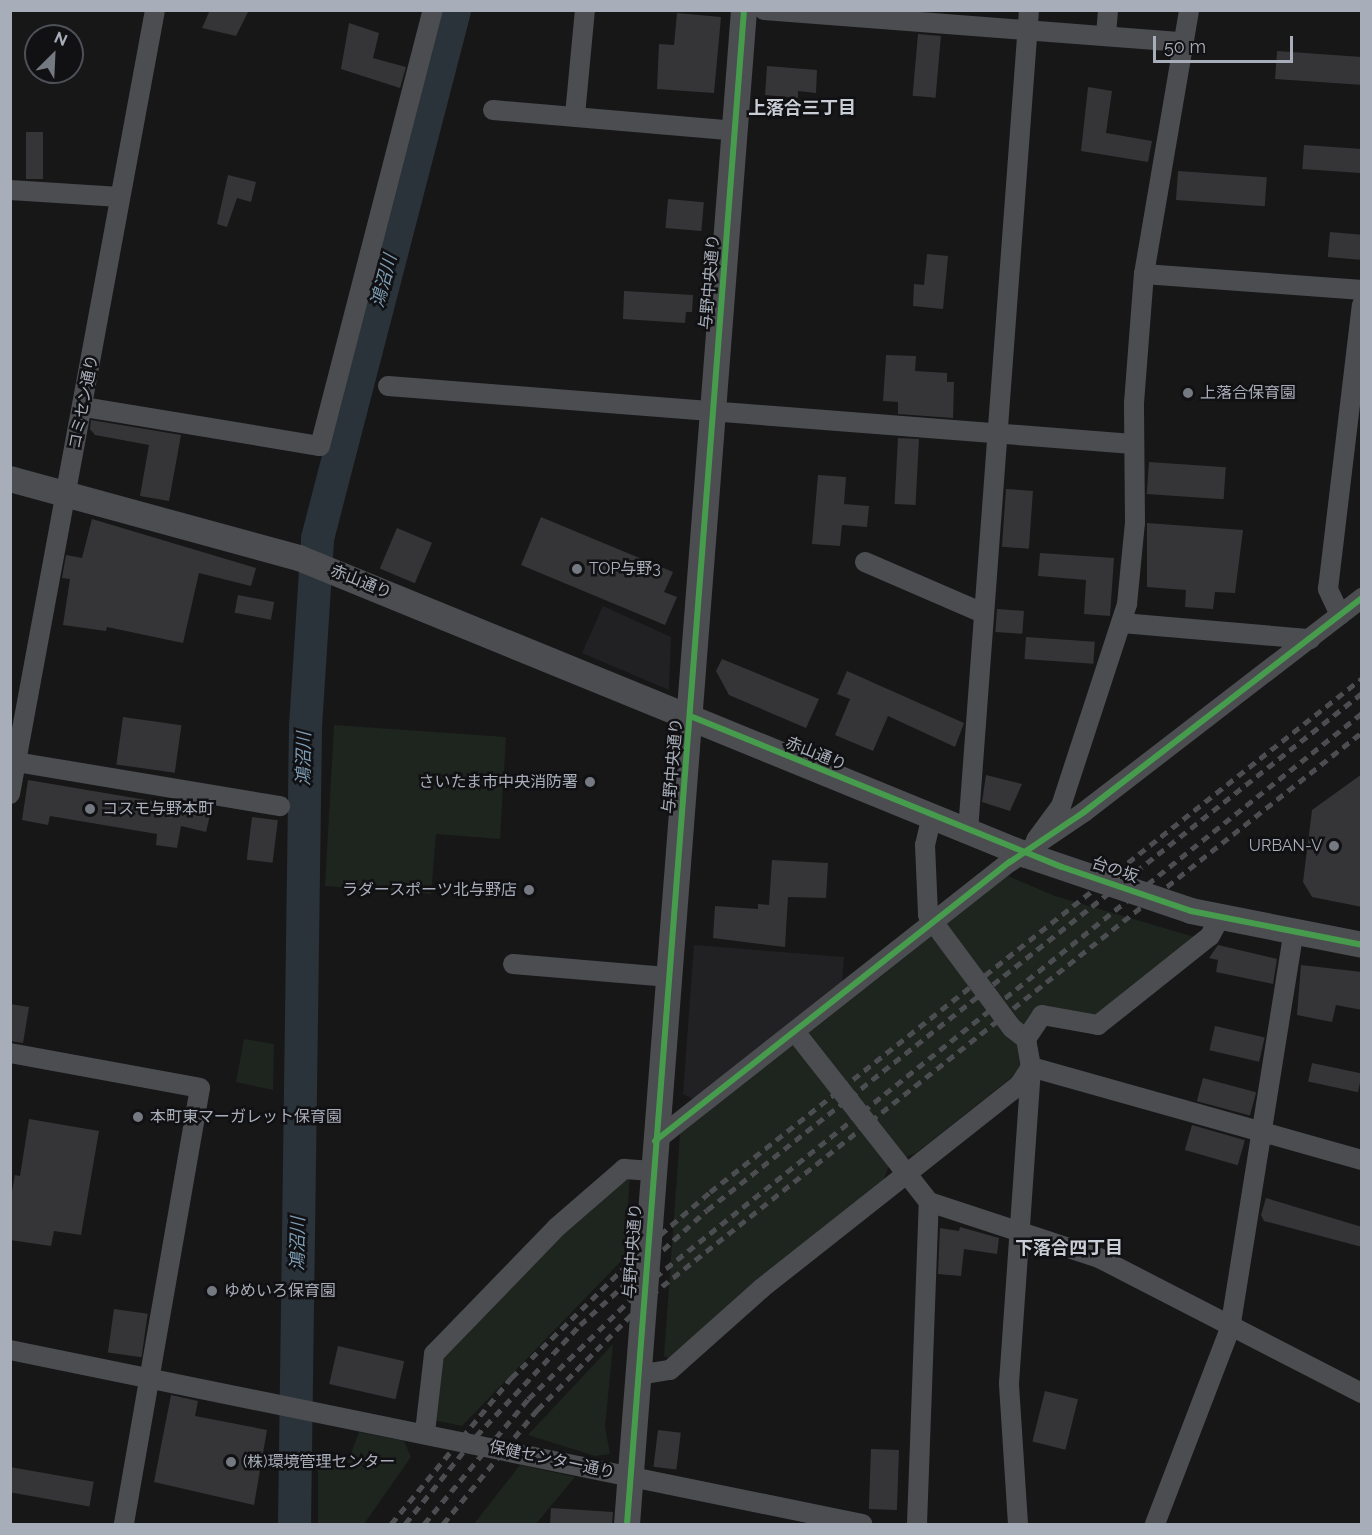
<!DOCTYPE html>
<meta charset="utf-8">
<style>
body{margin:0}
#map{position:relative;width:1372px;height:1535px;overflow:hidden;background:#171718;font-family:Raleway,"Noto Sans JP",sans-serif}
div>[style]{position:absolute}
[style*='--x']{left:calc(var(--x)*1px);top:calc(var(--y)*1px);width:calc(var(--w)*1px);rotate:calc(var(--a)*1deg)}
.built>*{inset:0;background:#212124}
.green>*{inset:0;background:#1d251e}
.river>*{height:33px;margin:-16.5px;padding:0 16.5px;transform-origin:16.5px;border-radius:16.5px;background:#2a333a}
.building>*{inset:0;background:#353537;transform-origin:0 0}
.minor>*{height:20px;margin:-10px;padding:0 10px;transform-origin:10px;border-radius:10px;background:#4b4d51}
.tertiary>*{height:26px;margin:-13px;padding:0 13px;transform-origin:13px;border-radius:13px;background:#4b4d51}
.rail>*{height:4.5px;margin-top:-2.25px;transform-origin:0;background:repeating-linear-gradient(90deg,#4b4d50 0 8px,transparent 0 14px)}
.cycleway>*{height:6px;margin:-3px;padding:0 3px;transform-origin:3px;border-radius:3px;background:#469c4c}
.dots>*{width:16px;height:16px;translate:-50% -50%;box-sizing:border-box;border:3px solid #111114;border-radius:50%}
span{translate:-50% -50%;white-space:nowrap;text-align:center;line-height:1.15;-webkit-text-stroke:5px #111114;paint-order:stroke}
.street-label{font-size:16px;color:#a8aeb9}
.poi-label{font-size:16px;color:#a8aeb9}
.left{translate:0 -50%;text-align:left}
.right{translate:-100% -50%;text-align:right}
.neighbourhood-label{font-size:18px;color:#c9cdd5;font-weight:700}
.water-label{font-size:18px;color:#7e9eb5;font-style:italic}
.frame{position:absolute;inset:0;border:12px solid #a8aeb9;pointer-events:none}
.north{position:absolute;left:24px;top:24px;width:60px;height:60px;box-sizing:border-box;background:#111114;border:2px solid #4d5056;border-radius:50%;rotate:24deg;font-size:16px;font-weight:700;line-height:24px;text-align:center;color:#a8aeb9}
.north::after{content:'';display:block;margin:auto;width:21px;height:27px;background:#757981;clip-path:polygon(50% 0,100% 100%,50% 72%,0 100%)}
.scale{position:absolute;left:1153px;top:36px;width:140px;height:27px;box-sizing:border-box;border:3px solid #a8aeb9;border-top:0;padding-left:8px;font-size:18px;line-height:21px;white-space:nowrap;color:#a8aeb9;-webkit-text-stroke:4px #111114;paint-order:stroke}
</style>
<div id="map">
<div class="built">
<div style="clip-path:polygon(603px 606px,671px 637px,669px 690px,582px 653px)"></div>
<div style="clip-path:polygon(694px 945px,844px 957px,842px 984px,695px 1100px,683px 1094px)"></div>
</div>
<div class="green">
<div style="clip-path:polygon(334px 725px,506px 737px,500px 839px,436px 834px,431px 894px,325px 886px)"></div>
<div style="clip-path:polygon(1008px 876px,1055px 896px,1198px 938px,1102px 1013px,1084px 1019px,1038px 1008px,1021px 1070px,916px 1153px,889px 1165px,884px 1179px,668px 1358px,664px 1356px,680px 1134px)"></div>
<div style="clip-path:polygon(244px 1039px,274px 1044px,273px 1090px,236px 1082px)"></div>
<div style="clip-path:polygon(630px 1175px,624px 1258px,462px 1426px,433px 1420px,438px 1358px,502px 1287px)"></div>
<div style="clip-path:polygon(613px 1344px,605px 1427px,610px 1454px,595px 1456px,528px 1435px)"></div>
<div style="clip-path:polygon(359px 1432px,404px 1441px,411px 1457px,364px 1524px,318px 1524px,318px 1460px,347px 1464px)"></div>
<div style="clip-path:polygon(520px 1465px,575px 1477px,536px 1524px,474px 1524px)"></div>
</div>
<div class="river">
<div style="--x:294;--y:1524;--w:798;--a:-89.21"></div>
<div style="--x:305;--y:726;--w:188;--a:-86.3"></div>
<div style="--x:317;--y:538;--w:545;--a:-75.45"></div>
</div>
<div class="building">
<div style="clip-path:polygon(210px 10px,249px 10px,236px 36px,202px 28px)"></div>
<div style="clip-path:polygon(677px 13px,721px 17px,714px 93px,657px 89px,659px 44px,674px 45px)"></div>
<div style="clip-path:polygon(349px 23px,379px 33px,373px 58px,406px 67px,400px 88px,341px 69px)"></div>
<div style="left:918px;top:34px;width:23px;height:62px;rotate:5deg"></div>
<div style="left:1277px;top:51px;width:85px;height:28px;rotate:4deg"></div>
<div style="clip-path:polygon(767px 66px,817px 70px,816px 93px,798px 91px,798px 98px,765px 95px)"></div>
<div style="clip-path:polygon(1088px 87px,1112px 91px,1106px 133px,1152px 141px,1148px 162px,1081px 151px)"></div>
<div style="left:26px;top:132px;width:17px;height:47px"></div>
<div style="left:1304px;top:145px;width:58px;height:24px;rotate:4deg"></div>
<div style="left:1178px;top:171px;width:89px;height:29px;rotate:4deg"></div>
<div style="clip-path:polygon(228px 175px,256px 182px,251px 202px,237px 198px,227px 227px,217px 224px)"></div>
<div style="left:668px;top:199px;width:36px;height:29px;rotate:5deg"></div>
<div style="left:1330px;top:232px;width:32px;height:25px;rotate:5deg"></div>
<div style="clip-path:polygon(927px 254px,948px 256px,943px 309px,913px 306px,914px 284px,924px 285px)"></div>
<div style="clip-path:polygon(624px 291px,693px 295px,692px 312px,686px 312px,685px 323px,623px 319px)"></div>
<div style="clip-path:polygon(886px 355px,916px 356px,915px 371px,947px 373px,947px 382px,954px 382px,953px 418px,898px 414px,898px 402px,883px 401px)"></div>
<div style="clip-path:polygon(91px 420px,181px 435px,169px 501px,140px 496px,149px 445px,95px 435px,90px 429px)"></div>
<div style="left:898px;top:438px;width:21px;height:66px;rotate:3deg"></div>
<div style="left:1149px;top:462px;width:77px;height:32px;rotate:4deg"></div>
<div style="clip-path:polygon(818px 475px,846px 477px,844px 504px,869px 506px,867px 527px,842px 525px,840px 546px,812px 544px)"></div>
<div style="left:1006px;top:489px;width:27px;height:58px;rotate:4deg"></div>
<div style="clip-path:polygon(541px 517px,673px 572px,664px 592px,677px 597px,665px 625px,521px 565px)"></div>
<div style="clip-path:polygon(92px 519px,256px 568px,251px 586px,199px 573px,183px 643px,107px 627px,106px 631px,63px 625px,70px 579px,62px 578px,66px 555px,82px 558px)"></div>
<div style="clip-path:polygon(1147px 523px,1243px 530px,1235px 593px,1215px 592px,1213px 609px,1185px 607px,1186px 590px,1147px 587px)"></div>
<div style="left:397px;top:528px;width:38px;height:44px;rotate:23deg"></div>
<div style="clip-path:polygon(1040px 553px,1114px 558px,1110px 616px,1084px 614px,1086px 580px,1038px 576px)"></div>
<div style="left:238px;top:595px;width:37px;height:18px;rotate:11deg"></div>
<div style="left:997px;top:609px;width:27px;height:23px;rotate:4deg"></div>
<div style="left:1026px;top:637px;width:69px;height:22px;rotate:4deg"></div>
<div style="clip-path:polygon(722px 659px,819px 699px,806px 728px,729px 695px,716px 671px)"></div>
<div style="clip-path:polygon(847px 671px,964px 723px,955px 747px,888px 716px,873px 751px,835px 735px,850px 699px,837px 694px)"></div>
<div style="left:123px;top:717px;width:59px;height:48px;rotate:8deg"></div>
<div style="clip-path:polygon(1362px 774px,1362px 907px,1312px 897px,1303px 882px,1312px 810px)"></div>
<div style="clip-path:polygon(986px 775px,1022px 784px,1010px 811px,982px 802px)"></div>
<div style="clip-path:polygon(28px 780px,211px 811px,206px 832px,181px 826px,177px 848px,156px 845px,157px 834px,50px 816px,48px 825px,22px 820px)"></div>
<div style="left:252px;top:817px;width:26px;height:43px;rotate:7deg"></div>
<div style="clip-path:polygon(772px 860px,828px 863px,826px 898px,788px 897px,785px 947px,713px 938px,715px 906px,758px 909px,758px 904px,769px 905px)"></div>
<div style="clip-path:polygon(1218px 945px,1277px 959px,1273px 984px,1216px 972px,1218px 960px,1209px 958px)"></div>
<div style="clip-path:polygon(1301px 965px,1362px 972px,1362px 1010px,1336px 1005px,1332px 1022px,1297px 1015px)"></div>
<div style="clip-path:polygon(10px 1004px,29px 1007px,23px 1043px,10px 1041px)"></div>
<div style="left:1215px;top:1026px;width:51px;height:25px;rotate:13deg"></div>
<div style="left:1312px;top:1063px;width:51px;height:19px;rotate:12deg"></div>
<div style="left:1203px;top:1078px;width:55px;height:24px;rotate:15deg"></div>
<div style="clip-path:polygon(29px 1119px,99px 1131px,81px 1235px,54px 1231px,51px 1246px,10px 1240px,10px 1202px,15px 1175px,20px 1176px)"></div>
<div style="left:1192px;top:1125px;width:55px;height:26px;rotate:16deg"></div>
<div style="clip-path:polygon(1266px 1198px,1362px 1227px,1362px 1247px,1264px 1221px,1261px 1215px)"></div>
<div style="clip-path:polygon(960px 1227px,999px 1238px,997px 1254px,964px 1249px,961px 1276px,938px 1274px,940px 1228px,959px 1231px)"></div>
<div style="left:114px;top:1309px;width:34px;height:44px;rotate:8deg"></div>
<div style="left:338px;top:1346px;width:68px;height:39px;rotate:13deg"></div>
<div style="left:1045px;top:1391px;width:34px;height:52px;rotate:14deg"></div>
<div style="clip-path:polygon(171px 1395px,198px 1401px,195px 1416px,267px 1430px,254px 1505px,154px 1482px)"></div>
<div style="left:658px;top:1430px;width:23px;height:37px;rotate:7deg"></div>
<div style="left:871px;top:1449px;width:28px;height:60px;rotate:2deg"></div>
<div style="left:10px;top:1467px;width:85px;height:25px;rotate:10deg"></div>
<div style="clip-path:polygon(551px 1508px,613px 1512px,612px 1524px,550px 1524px)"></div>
</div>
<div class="minor">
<div style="--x:764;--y:10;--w:419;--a:4.4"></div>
<div style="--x:1106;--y:34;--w:24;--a:-85"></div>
<div style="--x:493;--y:110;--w:244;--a:4.9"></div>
<div style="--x:575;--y:115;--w:105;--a:-84.6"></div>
<div style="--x:10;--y:190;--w:110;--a:3.6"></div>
<div style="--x:1144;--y:274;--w:219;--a:4.2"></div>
<div style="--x:388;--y:386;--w:747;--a:4.45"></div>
<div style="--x:84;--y:407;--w:239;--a:9.4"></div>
<div style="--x:320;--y:446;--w:450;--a:-75.5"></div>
<div style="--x:865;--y:562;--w:129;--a:23.4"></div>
<div style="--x:1340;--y:615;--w:29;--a:-115"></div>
<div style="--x:1328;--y:589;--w:286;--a:-83.2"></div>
<div style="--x:1122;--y:623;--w:189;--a:4.9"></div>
<div style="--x:10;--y:761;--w:274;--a:9.5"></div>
<div style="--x:10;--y:794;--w:797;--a:-79.52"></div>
<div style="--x:932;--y:815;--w:31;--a:103"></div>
<div style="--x:925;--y:845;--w:70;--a:87.5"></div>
<div style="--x:928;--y:915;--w:141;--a:53.4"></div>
<div style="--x:1012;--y:1028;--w:18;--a:38"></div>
<div style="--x:968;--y:831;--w:823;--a:-85.75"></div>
<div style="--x:1036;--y:840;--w:42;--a:-53.7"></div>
<div style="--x:1061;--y:806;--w:213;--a:-71.9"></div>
<div style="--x:1127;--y:604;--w:81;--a:-84.4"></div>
<div style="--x:1135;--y:523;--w:120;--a:-90.5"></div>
<div style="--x:1134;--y:403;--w:129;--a:-85.6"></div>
<div style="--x:1144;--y:274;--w:268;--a:-80.3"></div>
<div style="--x:513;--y:964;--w:157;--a:4.8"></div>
<div style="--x:796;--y:1033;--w:215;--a:51.8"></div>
<div style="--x:929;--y:1202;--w:179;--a:18.2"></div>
<div style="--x:1099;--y:1258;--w:296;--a:27.2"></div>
<div style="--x:10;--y:1053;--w:193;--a:10.4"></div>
<div style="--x:200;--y:1088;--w:443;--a:99.9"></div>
<div style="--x:1031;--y:1067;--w:344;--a:15.7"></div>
<div style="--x:655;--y:1141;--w:452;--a:-38.2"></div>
<div style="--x:1010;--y:862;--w:89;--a:-34"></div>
<div style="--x:1084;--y:812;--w:351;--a:-37.6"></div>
<div style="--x:10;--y:1350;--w:870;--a:11.54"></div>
<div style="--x:638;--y:1375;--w:32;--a:-9"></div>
<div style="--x:670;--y:1370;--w:123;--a:-41.7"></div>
<div style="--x:762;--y:1288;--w:329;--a:-38.3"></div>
<div style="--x:1020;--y:1084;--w:20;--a:-57"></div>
<div style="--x:425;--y:1432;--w:79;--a:-83.4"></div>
<div style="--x:434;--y:1354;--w:177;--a:-45.9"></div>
<div style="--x:557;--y:1227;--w:89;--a:-40.9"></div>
<div style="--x:624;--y:1169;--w:29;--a:4"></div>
<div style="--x:917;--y:1524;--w:322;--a:-87.9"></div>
<div style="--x:1018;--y:1524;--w:141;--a:-93.7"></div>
<div style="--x:1009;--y:1383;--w:317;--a:-86"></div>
<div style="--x:1031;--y:1067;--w:28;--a:-100"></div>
<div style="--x:1026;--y:1039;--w:29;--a:-56"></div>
<div style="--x:1042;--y:1015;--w:57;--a:10.1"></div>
<div style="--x:1098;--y:1025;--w:143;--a:-38.5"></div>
<div style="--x:1210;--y:936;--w:21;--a:-62"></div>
<div style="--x:1155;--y:1524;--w:209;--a:-69"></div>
<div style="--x:1230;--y:1329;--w:403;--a:-80.9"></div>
</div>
<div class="tertiary">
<div style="--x:10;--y:479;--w:300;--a:15.3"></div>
<div style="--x:299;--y:558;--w:785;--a:22.22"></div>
<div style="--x:1026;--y:855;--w:174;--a:18.7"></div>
<div style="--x:1191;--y:911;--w:174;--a:11.2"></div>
<div style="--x:627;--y:1524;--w:1519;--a:-85.58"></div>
</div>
<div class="rail">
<div style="--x:391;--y:1524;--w:189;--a:-50.6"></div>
<div style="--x:511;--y:1378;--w:179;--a:-44.3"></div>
<div style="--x:639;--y:1253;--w:94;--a:-40.7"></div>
<div style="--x:710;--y:1192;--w:830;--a:-38.25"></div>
<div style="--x:405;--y:1524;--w:113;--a:-51.1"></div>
<div style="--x:476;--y:1436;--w:152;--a:-46.9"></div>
<div style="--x:580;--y:1325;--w:171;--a:-42.2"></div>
<div style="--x:707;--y:1210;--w:834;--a:-38.28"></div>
<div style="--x:424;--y:1524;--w:163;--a:-50.2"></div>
<div style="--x:528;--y:1399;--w:162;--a:-44.2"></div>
<div style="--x:644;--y:1286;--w:919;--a:-38.59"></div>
<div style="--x:443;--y:1524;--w:148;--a:-50.5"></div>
<div style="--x:537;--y:1410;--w:162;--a:-45.3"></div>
<div style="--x:651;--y:1295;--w:907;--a:-38.37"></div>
</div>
<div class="cycleway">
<div style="--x:690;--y:716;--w:401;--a:22.1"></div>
<div style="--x:1062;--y:867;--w:136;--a:18.8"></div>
<div style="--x:1191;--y:911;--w:174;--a:11.2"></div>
<div style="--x:655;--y:1141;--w:452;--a:-38.2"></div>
<div style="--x:1010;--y:862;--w:89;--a:-34"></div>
<div style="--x:1084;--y:812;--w:351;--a:-37.6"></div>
<div style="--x:627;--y:1524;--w:1519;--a:-85.58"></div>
</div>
<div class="dots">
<div style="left:1188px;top:393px;background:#757981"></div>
<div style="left:577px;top:569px;background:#757981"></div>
<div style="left:590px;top:782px;background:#757981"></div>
<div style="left:90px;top:809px;background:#757981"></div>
<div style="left:1334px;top:846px;background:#757981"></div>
<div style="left:529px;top:890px;background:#757981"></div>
<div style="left:138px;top:1117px;background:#757981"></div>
<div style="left:212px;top:1291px;background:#757981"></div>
<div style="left:231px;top:1462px;background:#757981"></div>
</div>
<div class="street-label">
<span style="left:710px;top:282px;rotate:-85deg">与野中央通り</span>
<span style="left:84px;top:402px;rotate:-79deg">コミセン通り</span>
<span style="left:361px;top:582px;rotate:22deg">赤山通り</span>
<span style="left:816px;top:754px;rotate:22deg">赤山通り</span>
<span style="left:673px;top:766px;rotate:-85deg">与野中央通り</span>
<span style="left:1115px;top:870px;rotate:19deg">台の坂</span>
<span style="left:633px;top:1251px;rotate:-86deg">与野中央通り</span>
<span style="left:552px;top:1460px;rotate:12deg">保健センター通り</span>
</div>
<div class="poi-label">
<span class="left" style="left:1200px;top:393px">上落合保育園</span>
<span class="left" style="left:589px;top:569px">TOP与野3</span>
<span class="right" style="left:578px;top:782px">さいたま市中央消防署</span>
<span class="left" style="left:102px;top:809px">コスモ与野本町</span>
<span class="right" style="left:1322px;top:846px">URBAN-V</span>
<span class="right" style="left:517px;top:890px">ラダースポーツ北与野店</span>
<span class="left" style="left:150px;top:1117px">本町東マーガレット保育園</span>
<span class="left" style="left:224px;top:1291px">ゆめいろ保育園</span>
<span class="left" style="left:243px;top:1462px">(株)環境管理センター</span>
</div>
<div class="neighbourhood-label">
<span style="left:802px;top:108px">上落合三丁目</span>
<span style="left:1069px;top:1248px">下落合四丁目</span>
</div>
<div class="water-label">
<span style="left:384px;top:281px;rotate:-75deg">鴻沼川</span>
<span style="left:304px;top:759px;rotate:-89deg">鴻沼川</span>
<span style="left:298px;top:1244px;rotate:-89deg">鴻沼川</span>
</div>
<div class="frame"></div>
<div class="north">N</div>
<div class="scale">50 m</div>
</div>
